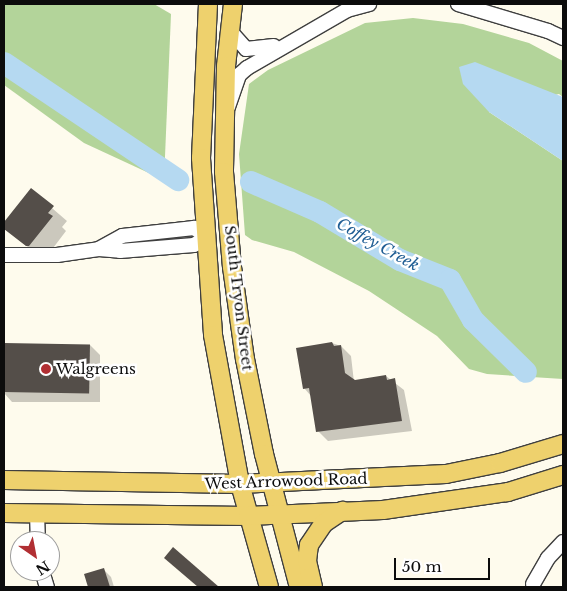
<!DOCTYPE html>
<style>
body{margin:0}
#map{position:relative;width:567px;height:591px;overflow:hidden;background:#fefbed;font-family:"Libre Baskerville",serif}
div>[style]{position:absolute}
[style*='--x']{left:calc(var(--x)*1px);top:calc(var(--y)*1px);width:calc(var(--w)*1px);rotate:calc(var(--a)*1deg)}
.forest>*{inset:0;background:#b3d49a}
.water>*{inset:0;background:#b5d9f1}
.shadow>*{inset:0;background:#0003}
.river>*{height:22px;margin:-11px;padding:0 11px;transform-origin:11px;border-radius:11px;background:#b5d9f1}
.building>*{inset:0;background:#544e49;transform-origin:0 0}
.roads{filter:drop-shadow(1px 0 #3f3f3f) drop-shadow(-1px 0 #3f3f3f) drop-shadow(0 1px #3f3f3f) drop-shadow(0 -1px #3f3f3f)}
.minor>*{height:14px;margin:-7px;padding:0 7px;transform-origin:7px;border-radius:7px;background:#fff}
.major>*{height:18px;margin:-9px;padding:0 9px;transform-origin:9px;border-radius:9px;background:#eed16d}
.dots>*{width:14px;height:14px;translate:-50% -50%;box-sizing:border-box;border:2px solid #fff;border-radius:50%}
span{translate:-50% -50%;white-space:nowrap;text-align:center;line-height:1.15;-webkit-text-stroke:5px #fff;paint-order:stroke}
.street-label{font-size:15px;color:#0c0c0c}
.poi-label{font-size:15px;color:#0c0c0c}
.left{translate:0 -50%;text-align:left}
.water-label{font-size:16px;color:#205e94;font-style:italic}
.frame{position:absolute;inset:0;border:5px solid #0c0c0c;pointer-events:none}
.north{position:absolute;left:10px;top:531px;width:50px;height:50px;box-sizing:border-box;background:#fff;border:1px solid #9e9e9e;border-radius:50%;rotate:147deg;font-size:14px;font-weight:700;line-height:20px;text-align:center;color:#0c0c0c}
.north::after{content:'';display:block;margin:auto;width:18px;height:22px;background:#b12f33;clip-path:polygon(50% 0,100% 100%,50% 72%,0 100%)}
.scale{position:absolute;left:394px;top:558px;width:96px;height:22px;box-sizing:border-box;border:2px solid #0c0c0c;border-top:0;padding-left:6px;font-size:15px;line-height:18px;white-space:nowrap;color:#0c0c0c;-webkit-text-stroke:4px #fff;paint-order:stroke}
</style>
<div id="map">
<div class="forest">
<div style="clip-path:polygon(4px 4px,154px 4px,171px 14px,164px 180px,84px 143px,4px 85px)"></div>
<div style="clip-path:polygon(413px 18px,463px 24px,529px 43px,563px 61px,563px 97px,559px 94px,489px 112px,563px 161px,563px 379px,487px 374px,469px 369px,437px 336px,369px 291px,294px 252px,252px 240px,245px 235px,239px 154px,249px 84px,268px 70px,365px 23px)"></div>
</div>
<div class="water">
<div style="clip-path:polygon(475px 62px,563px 97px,563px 161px,489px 112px,463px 84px,459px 67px)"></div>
</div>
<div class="shadow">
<div style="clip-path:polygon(31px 190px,67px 221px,62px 227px,66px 231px,44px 260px,4px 228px)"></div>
<div style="clip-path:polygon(332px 343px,341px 346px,351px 356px,354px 382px,386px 376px,404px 390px,412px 431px,328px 441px,318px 431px,311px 396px,304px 388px)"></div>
<div style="clip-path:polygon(4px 345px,90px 345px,100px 355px,100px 402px,12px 402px,4px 393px)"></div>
<div style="clip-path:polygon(103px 569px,111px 577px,114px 587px,89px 587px,85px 575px)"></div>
</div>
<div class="river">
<div style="--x:4;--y:63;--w:210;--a:33.9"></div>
<div style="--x:251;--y:182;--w:75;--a:23.5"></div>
<div style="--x:320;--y:212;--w:93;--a:31"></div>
<div style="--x:400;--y:260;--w:54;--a:21.8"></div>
<div style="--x:450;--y:280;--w:46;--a:60.1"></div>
<div style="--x:473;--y:320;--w:74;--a:44.5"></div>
</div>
<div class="building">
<div style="clip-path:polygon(31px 188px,54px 206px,48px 213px,53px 216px,29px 246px,26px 246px,4px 229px,4px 222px)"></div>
<div style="clip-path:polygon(332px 342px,334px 346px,341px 345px,345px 373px,355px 380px,386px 375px,387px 380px,395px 378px,402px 421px,316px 432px,309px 388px,303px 389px,296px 348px)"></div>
<div style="left:4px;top:343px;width:86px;height:49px;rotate:1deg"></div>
<div style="clip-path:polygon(173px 547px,219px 587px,198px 587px,164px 558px)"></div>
<div style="clip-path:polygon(104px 568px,110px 587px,88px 587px,84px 574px)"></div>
</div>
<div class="roads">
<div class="minor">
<div style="--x:458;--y:4;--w:94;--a:16.7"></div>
<div style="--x:548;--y:31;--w:17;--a:25"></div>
<div style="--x:230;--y:31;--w:24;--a:48"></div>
<div style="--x:246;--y:49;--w:28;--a:-6"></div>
<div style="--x:228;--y:107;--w:34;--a:-71"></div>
<div style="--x:239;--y:75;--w:11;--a:-41"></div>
<div style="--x:247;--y:68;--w:116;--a:-30.1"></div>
<div style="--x:347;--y:10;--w:23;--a:-15"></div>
<div style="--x:4;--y:255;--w:53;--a:0"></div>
<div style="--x:57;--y:255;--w:42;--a:-8.1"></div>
<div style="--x:99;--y:249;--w:21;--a:5"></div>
<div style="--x:120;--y:251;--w:74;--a:-4.6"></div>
<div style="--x:194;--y:245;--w:15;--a:-32"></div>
<div style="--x:207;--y:237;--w:16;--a:-145"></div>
<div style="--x:194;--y:228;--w:72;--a:173.7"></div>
<div style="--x:122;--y:236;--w:26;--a:151"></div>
<div style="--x:37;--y:514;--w:27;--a:88"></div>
<div style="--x:42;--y:571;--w:17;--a:73"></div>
<div style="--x:533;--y:584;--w:30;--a:-60"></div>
<div style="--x:548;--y:558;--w:22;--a:-47"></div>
</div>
<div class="major">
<div style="--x:208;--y:4;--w:154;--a:92.6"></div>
<div style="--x:201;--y:158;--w:177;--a:86.1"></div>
<div style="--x:213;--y:335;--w:151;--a:79.7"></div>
<div style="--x:240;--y:484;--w:107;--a:74.3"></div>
<div style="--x:233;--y:4;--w:62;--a:96.4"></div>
<div style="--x:226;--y:66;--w:106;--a:91.1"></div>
<div style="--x:224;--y:172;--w:95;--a:85.2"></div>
<div style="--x:232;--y:267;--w:93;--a:82"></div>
<div style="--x:245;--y:359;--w:97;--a:78.7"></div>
<div style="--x:264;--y:454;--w:138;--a:75.3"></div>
<div style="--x:4;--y:480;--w:236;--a:1"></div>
<div style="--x:240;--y:484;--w:206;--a:-2.8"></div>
<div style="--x:446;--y:474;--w:55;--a:-11.5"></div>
<div style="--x:500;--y:463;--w:66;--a:-16.8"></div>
<div style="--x:4;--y:513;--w:244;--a:0.7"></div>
<div style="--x:248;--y:516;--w:135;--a:-2.5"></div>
<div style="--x:383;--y:510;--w:126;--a:-8.2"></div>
<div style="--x:508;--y:492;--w:58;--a:-17.2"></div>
<div style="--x:313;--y:587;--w:27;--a:-103"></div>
<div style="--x:307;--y:561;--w:16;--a:-83"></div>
<div style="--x:309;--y:545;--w:27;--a:-56"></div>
<div style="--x:324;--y:523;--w:22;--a:-34"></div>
</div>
</div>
<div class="dots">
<div style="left:46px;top:369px;background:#b12f33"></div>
</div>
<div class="street-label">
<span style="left:239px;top:298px;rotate:83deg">South Tryon Street</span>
<span style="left:286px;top:481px;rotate:-2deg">West Arrowood Road</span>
</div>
<div class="poi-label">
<span class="left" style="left:56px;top:369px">Walgreens</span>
</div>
<div class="water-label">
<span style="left:378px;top:244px;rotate:29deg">Coffey Creek</span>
</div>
<div class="frame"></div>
<div class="north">N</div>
<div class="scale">50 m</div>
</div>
